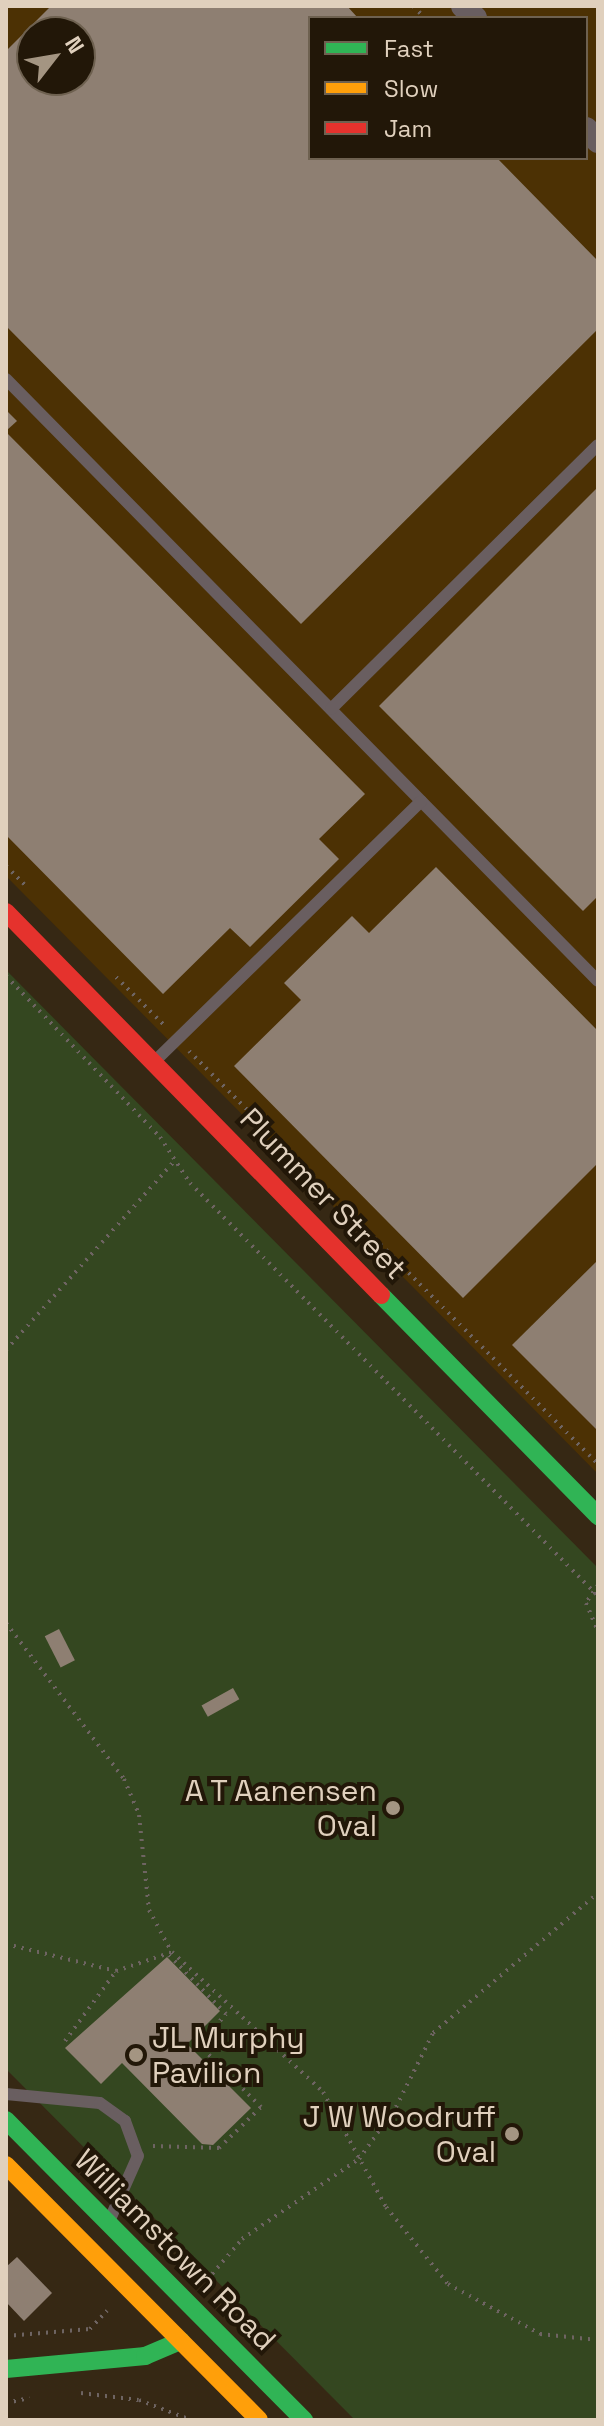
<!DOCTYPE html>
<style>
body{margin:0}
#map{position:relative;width:604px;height:2426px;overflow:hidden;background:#362814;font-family:"Space Grotesk",sans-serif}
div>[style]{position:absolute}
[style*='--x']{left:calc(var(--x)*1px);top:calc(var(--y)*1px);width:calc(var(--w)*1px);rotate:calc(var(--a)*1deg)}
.built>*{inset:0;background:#4c3104}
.green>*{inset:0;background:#344720}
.building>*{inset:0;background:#8e7f72;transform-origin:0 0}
.path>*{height:4px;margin-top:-2px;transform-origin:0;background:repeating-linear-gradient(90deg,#6e6462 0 2px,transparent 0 8px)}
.lane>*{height:12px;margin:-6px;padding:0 6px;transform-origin:6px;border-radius:6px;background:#695e60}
.street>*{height:24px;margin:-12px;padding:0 12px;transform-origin:12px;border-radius:12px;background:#695e60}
.fast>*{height:18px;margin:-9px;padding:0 9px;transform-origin:9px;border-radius:9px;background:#30b455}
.slow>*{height:18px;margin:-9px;padding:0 9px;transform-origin:9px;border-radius:9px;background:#ff9f0a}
.jam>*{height:18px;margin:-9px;padding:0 9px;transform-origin:9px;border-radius:9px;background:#e5322d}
.dots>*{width:22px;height:22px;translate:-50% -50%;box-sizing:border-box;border:4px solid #221708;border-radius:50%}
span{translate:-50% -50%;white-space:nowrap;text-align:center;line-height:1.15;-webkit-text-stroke:8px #221708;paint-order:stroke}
.street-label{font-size:30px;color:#e0d0bd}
.poi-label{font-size:30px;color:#e0d0bd}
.right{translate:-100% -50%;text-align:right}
.left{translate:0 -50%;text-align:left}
.frame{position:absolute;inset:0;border:8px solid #e0d0bd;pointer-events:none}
.legend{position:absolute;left:308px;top:16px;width:280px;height:144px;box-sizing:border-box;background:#221708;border:2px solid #6e6150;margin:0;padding:10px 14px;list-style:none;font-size:24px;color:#e0d0bd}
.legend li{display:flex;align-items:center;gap:16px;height:40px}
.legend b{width:40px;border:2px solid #6e6150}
.north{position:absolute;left:16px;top:16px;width:80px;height:80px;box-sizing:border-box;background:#221708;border:2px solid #6e6150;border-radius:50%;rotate:59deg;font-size:22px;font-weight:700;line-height:32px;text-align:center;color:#e0d0bd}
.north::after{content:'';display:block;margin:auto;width:28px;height:36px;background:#a49582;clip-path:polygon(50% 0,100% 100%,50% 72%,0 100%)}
</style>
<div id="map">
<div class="built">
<div style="clip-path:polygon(evenodd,6px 6px,598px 6px,598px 1474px,6px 876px,6px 6px,310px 18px,586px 18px,586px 158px,310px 158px,310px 18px,6px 6px,32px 32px,80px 32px,80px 80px,32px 80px,32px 32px)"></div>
</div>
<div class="green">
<div style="clip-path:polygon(6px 970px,598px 1568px,598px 2420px,355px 2420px,6px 2069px)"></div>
</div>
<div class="building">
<div style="clip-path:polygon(evenodd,51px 6px,347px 6px,358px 18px,310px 18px,310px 158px,497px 158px,598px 261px,598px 329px,301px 624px,6px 326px,6px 51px,51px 6px,32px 32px,80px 32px,80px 80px,32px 80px,32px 32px)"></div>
<div style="clip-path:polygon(6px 410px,17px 421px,6px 431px)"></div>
<div style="clip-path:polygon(8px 434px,365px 794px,319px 839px,339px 859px,250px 947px,230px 928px,163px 994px,6px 835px)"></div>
<div style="clip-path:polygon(598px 487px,598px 896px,583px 911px,379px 706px)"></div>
<div style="clip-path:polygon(436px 867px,598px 1031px,598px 1163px,463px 1298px,234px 1066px,301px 1000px,284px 983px,352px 916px,369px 933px)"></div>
<div style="clip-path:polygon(598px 1260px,598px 1431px,512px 1345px)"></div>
<div style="left:59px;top:1629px;width:35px;height:16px;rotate:63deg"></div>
<div style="left:233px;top:1688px;width:13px;height:36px;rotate:61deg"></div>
<div style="clip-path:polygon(167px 1957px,220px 2011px,187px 2044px,251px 2108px,213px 2145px,202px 2144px,122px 2063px,101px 2084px,65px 2048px)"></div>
<div style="clip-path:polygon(17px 2257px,52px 2293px,24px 2321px,6px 2302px,6px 2267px)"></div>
</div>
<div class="path">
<div style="--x:413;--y:6;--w:17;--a:45"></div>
<div style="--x:6;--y:866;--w:31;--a:45"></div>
<div style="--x:6;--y:976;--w:223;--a:46.3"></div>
<div style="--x:160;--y:1137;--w:55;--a:56.9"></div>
<div style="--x:190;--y:1183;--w:581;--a:45.35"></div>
<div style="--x:116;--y:977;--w:71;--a:45"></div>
<div style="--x:189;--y:1051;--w:581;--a:45.28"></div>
<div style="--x:6;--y:1350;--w:254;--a:-48.3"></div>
<div style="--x:598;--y:1585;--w:22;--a:124"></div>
<div style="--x:586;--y:1603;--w:30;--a:67"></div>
<div style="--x:6;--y:1623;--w:196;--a:52.9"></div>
<div style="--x:124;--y:1779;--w:39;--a:67"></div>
<div style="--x:139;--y:1815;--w:96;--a:84"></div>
<div style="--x:149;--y:1910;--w:47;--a:61.8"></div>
<div style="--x:6;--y:1944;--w:113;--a:13.8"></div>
<div style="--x:116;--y:1971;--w:59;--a:-18.7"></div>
<div style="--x:172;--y:1952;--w:206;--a:42.8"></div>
<div style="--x:323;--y:2092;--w:131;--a:61.3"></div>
<div style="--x:386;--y:2207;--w:99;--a:51.2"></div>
<div style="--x:448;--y:2284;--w:105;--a:28.5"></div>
<div style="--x:540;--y:2334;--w:58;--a:5.9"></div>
<div style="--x:65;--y:2041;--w:87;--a:-53.9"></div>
<div style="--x:153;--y:2146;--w:66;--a:1.7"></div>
<div style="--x:219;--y:2148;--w:59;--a:-44.3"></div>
<div style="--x:261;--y:2107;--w:88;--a:-135"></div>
<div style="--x:199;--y:2045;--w:41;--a:-48.9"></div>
<div style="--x:226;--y:2014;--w:85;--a:-134"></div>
<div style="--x:207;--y:2280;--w:54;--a:-49.5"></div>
<div style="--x:242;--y:2239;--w:142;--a:-34.4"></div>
<div style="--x:359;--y:2159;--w:64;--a:-54.6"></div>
<div style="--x:396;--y:2107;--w:83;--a:-63.4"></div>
<div style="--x:433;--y:2033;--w:216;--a:-40.3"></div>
<div style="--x:6;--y:2336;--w:84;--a:-4.8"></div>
<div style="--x:90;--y:2329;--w:25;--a:-47"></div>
<div style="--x:81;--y:2393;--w:58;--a:6.9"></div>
<div style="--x:139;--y:2400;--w:56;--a:21"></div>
<div style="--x:6;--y:2403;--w:24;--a:-12"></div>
</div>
<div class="lane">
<div style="--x:6;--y:379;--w:844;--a:45.48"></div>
<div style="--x:331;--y:709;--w:375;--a:-44.7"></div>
<div style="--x:157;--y:1059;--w:369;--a:-44.3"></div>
<div style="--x:6;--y:2094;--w:94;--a:5.5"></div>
<div style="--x:100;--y:2103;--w:31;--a:36"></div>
<div style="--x:125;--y:2121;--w:37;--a:70"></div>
<div style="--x:138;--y:2156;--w:67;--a:113.9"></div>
</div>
<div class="street">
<div style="--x:463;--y:6;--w:17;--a:45"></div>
<div style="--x:586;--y:129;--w:17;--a:45"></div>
</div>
<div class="fast">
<div style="--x:381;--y:1295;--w:310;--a:45.5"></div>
<div style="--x:6;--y:2120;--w:423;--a:45.2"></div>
<div style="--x:6;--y:2369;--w:140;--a:-5.3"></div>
<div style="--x:145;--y:2356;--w:39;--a:-23"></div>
</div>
<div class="slow">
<div style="--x:6;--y:2165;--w:359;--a:45.2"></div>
</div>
<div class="jam">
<div style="--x:6;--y:912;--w:536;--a:45.6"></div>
</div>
<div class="dots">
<div style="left:393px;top:1808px;background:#a49582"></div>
<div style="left:136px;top:2055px;background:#a49582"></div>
<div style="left:512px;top:2134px;background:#a49582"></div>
</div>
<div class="street-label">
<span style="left:323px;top:1194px;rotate:46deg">Plummer Street</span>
<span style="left:175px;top:2250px;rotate:45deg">Williamstown Road</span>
</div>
<div class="poi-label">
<span class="right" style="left:377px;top:1808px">A T Aanensen<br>Oval</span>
<span class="left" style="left:152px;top:2055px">JL Murphy<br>Pavilion</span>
<span class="right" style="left:496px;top:2134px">J W Woodruff<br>Oval</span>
</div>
<div class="frame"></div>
<ul class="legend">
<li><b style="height:10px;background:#30b455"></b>Fast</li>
<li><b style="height:10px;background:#ff9f0a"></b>Slow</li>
<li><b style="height:10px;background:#e5322d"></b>Jam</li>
</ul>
<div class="north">N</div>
</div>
